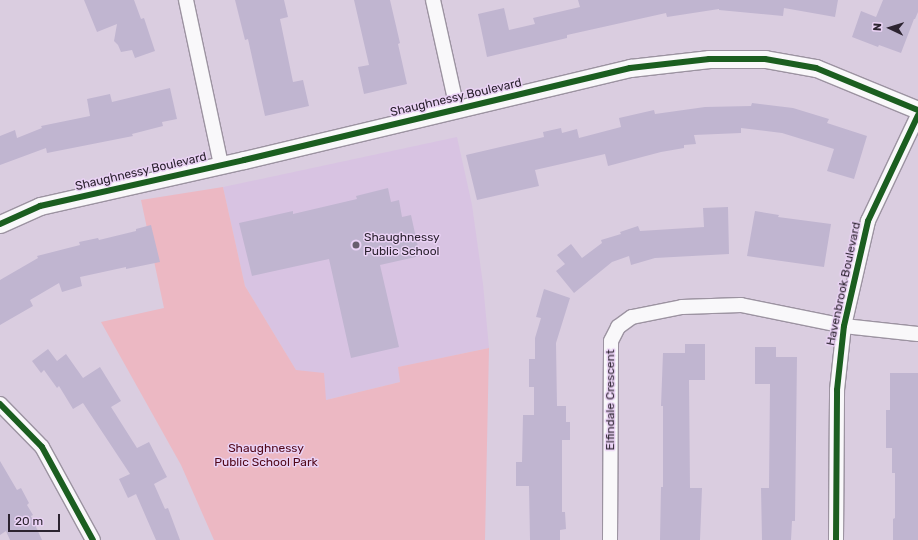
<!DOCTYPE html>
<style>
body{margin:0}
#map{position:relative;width:918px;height:540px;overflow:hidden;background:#dacde0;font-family:Rubik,sans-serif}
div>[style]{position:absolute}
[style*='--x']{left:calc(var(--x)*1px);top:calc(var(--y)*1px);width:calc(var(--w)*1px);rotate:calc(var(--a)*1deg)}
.built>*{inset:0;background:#d8c3e2}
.green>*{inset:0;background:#ecb8c3}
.building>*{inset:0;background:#c0b5d0}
.roads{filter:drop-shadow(1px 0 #9c93a1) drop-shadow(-1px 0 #9c93a1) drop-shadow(0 1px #9c93a1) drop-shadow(0 -1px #9c93a1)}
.minor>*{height:14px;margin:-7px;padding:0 7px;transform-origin:7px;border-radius:7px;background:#f9f8fa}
.tertiary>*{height:17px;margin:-8.5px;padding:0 8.5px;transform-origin:8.5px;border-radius:8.5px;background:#f9f8fa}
.cycleway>*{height:6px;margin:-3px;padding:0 3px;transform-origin:3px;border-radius:3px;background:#1b5e20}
.dots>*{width:11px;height:11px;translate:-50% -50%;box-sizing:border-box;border:2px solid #ead2f5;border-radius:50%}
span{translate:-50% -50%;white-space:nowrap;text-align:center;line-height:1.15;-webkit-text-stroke:3px #ead2f5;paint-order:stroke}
.street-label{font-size:12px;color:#2c2330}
.poi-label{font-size:12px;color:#2c2330}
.left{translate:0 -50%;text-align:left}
.park-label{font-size:12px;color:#510718}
.north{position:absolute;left:870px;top:8px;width:40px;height:40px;-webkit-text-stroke:3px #ead2f5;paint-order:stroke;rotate:274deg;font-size:11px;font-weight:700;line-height:16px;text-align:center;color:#2c2330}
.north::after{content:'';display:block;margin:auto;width:14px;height:18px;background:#2c2330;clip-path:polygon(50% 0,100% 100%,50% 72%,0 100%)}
.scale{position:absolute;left:8px;top:514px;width:52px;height:18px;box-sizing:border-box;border:2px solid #2c2330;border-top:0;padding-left:5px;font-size:12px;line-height:14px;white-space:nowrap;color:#2c2330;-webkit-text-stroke:3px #ead2f5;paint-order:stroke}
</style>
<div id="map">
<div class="built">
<div style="clip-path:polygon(457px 137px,472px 205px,483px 284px,489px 348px,399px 367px,400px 382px,326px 400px,296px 370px,245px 286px,223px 187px)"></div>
</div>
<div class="green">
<div style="clip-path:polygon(223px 187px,245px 286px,296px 370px,324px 373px,326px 400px,400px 382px,398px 367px,489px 348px,485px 540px,214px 540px,181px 465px,101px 322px,164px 308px,141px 200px)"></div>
</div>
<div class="building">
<div style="clip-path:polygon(84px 0,134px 0,141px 19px,144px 18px,155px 51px,135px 58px,132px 50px,121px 52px,118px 45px,114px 41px,117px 24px,97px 32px)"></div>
<div style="clip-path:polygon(235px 0,284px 0,288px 17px,280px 19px,293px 82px,303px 80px,309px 106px,265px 116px,248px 39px,245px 40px)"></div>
<div style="clip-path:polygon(354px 0,390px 0,400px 43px,398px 44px,407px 84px,364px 94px,358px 67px,369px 65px)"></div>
<div style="clip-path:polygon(578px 0,838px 0,835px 17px,784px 8px,783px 16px,719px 10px,719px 9px,667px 17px,666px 13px,567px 35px,567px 38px,487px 57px,478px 14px,504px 8px,509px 30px,535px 24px,533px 18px,580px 7px)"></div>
<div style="clip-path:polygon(883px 0,918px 0,918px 12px,915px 19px,914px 19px,901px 53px,879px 45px,878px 47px,852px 37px,861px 11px,876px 17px)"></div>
<div style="clip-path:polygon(170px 88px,177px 119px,162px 122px,163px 126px,132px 134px,133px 136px,47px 153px,46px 148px,0 165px,0 136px,15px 130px,17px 138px,42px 128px,41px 126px,90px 116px,87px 99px,110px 94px,112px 102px)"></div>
<div style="clip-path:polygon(752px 103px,793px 108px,829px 119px,827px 123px,867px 136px,854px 179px,827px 171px,834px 149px,782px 133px,741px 128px,741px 133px,694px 135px,696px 144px,684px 145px,684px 148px,661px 152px,608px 166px,605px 154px,535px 170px,539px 186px,477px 200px,466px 155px,544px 137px,543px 132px,561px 128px,562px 133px,577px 129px,579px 138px,621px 127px,619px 118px,654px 110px,655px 114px,705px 107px,751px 106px)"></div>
<div style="clip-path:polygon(388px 188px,391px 202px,399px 200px,402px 217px,411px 215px,420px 256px,380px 265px,399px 347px,351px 358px,329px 259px,252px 276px,239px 223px,293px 211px,293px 214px,357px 199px,356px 196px)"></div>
<div style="clip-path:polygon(728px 207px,729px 254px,655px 258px,631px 265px,629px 256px,612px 262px,574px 293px,556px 271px,565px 264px,557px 255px,571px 244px,582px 258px,602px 243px,601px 240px,621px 234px,620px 232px,638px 226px,640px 231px,704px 227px,703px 208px)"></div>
<div style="clip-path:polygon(755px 211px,779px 215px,778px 217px,831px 224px,824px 267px,747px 256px)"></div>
<div style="clip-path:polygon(151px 225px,160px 262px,126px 269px,126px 267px,80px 277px,82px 286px,62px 292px,59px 283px,30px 300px,33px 306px,0 325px,0 280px,38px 258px,37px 256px,80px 245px,79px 242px,98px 238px,99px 240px,136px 231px,136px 229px)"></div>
<div style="clip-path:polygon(544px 289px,570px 298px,556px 343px,557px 406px,566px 406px,566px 422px,570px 422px,570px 440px,562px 440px,562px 512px,565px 512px,566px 529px,560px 530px,560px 540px,530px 540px,529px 486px,516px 486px,516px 462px,522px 462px,523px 415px,534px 415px,534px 387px,529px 387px,529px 359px,535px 359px,535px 338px,541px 318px,536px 317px)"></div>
<div style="clip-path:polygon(685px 344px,705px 344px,705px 380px,689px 380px,690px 488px,702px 488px,700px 540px,660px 540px,661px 487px,663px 487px,663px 406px,661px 406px,663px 353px,685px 353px)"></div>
<div style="clip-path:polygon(755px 347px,776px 347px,776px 357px,797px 357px,795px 521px,792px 521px,791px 540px,762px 540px,761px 488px,769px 488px,770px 384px,755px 384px)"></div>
<div style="clip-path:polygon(48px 349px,57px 361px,66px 354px,83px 378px,100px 367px,121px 401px,111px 407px,137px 448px,149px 442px,167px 477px,154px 484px,165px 509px,168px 508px,180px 540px,156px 540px,136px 494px,128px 498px,119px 479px,130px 474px,83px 403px,73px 409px,59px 386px,57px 388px,44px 370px,41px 373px,32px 361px)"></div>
<div style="clip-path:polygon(890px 373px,918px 373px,918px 540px,893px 540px,893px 519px,895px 518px,895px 473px,892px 473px,892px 448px,886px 448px,886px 410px,890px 410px)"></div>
<div style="clip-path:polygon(0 461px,17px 490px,21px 488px,29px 503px,27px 505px,33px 515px,31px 516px,42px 540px,10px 540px,6px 531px,0 535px)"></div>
</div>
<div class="roads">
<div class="minor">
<div style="--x:186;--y:0;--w:168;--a:78"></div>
<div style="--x:433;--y:0;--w:111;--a:77.5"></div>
<div style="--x:0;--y:404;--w:60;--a:45.7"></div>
<div style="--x:42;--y:447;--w:106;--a:61.3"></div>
<div style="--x:610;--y:540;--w:199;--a:-89.7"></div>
<div style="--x:611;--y:341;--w:16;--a:-63"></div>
<div style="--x:618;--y:327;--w:17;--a:-36"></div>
<div style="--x:632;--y:317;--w:51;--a:-11.3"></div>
<div style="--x:682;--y:307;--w:59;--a:-1.9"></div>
<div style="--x:741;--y:305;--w:105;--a:11.5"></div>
<div style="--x:844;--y:326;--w:74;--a:6.2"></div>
<div style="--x:836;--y:540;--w:150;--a:-89.6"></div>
<div style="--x:837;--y:390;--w:64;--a:-83.8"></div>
<div style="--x:844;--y:326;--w:108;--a:-77.1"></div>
<div style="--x:868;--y:221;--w:117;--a:-64.7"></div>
</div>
<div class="tertiary">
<div style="--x:0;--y:224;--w:44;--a:-24.2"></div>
<div style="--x:40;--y:206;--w:209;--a:-12.7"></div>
<div style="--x:244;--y:160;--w:397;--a:-13.4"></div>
<div style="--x:630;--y:68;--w:80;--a:-6.5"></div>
<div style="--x:709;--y:59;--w:56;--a:0"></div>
<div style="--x:765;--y:59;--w:52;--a:10"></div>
<div style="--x:816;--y:68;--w:110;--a:22.4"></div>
</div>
</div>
<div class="cycleway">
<div style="--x:0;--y:224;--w:44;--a:-24.2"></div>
<div style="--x:40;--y:206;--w:209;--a:-12.7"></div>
<div style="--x:244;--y:160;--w:397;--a:-13.4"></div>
<div style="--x:630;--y:68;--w:80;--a:-6.5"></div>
<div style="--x:709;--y:59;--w:56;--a:0"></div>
<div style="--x:765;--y:59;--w:52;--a:10"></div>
<div style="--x:816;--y:68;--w:110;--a:22.4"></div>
<div style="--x:0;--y:404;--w:60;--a:45.7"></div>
<div style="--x:42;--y:447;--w:106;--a:61.3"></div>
<div style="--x:836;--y:540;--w:150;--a:-89.6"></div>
<div style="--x:837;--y:390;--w:64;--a:-83.8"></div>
<div style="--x:844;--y:326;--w:108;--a:-77.1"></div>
<div style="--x:868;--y:221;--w:117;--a:-64.7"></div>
</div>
<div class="dots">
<div style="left:356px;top:245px;background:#695e6e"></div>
</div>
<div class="street-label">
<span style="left:456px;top:98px;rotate:-13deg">Shaughnessy Boulevard</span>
<span style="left:141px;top:172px;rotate:-13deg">Shaughnessy Boulevard</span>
<span style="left:844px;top:284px;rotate:-78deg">Havenbrook Boulevard</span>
<span style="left:611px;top:400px;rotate:-90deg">Elfindale Crescent</span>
</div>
<div class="poi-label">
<span class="left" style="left:364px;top:245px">Shaughnessy<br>Public School</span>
</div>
<div class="park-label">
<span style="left:266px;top:456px">Shaughnessy<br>Public School Park</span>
</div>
<div class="north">N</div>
<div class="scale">20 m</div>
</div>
